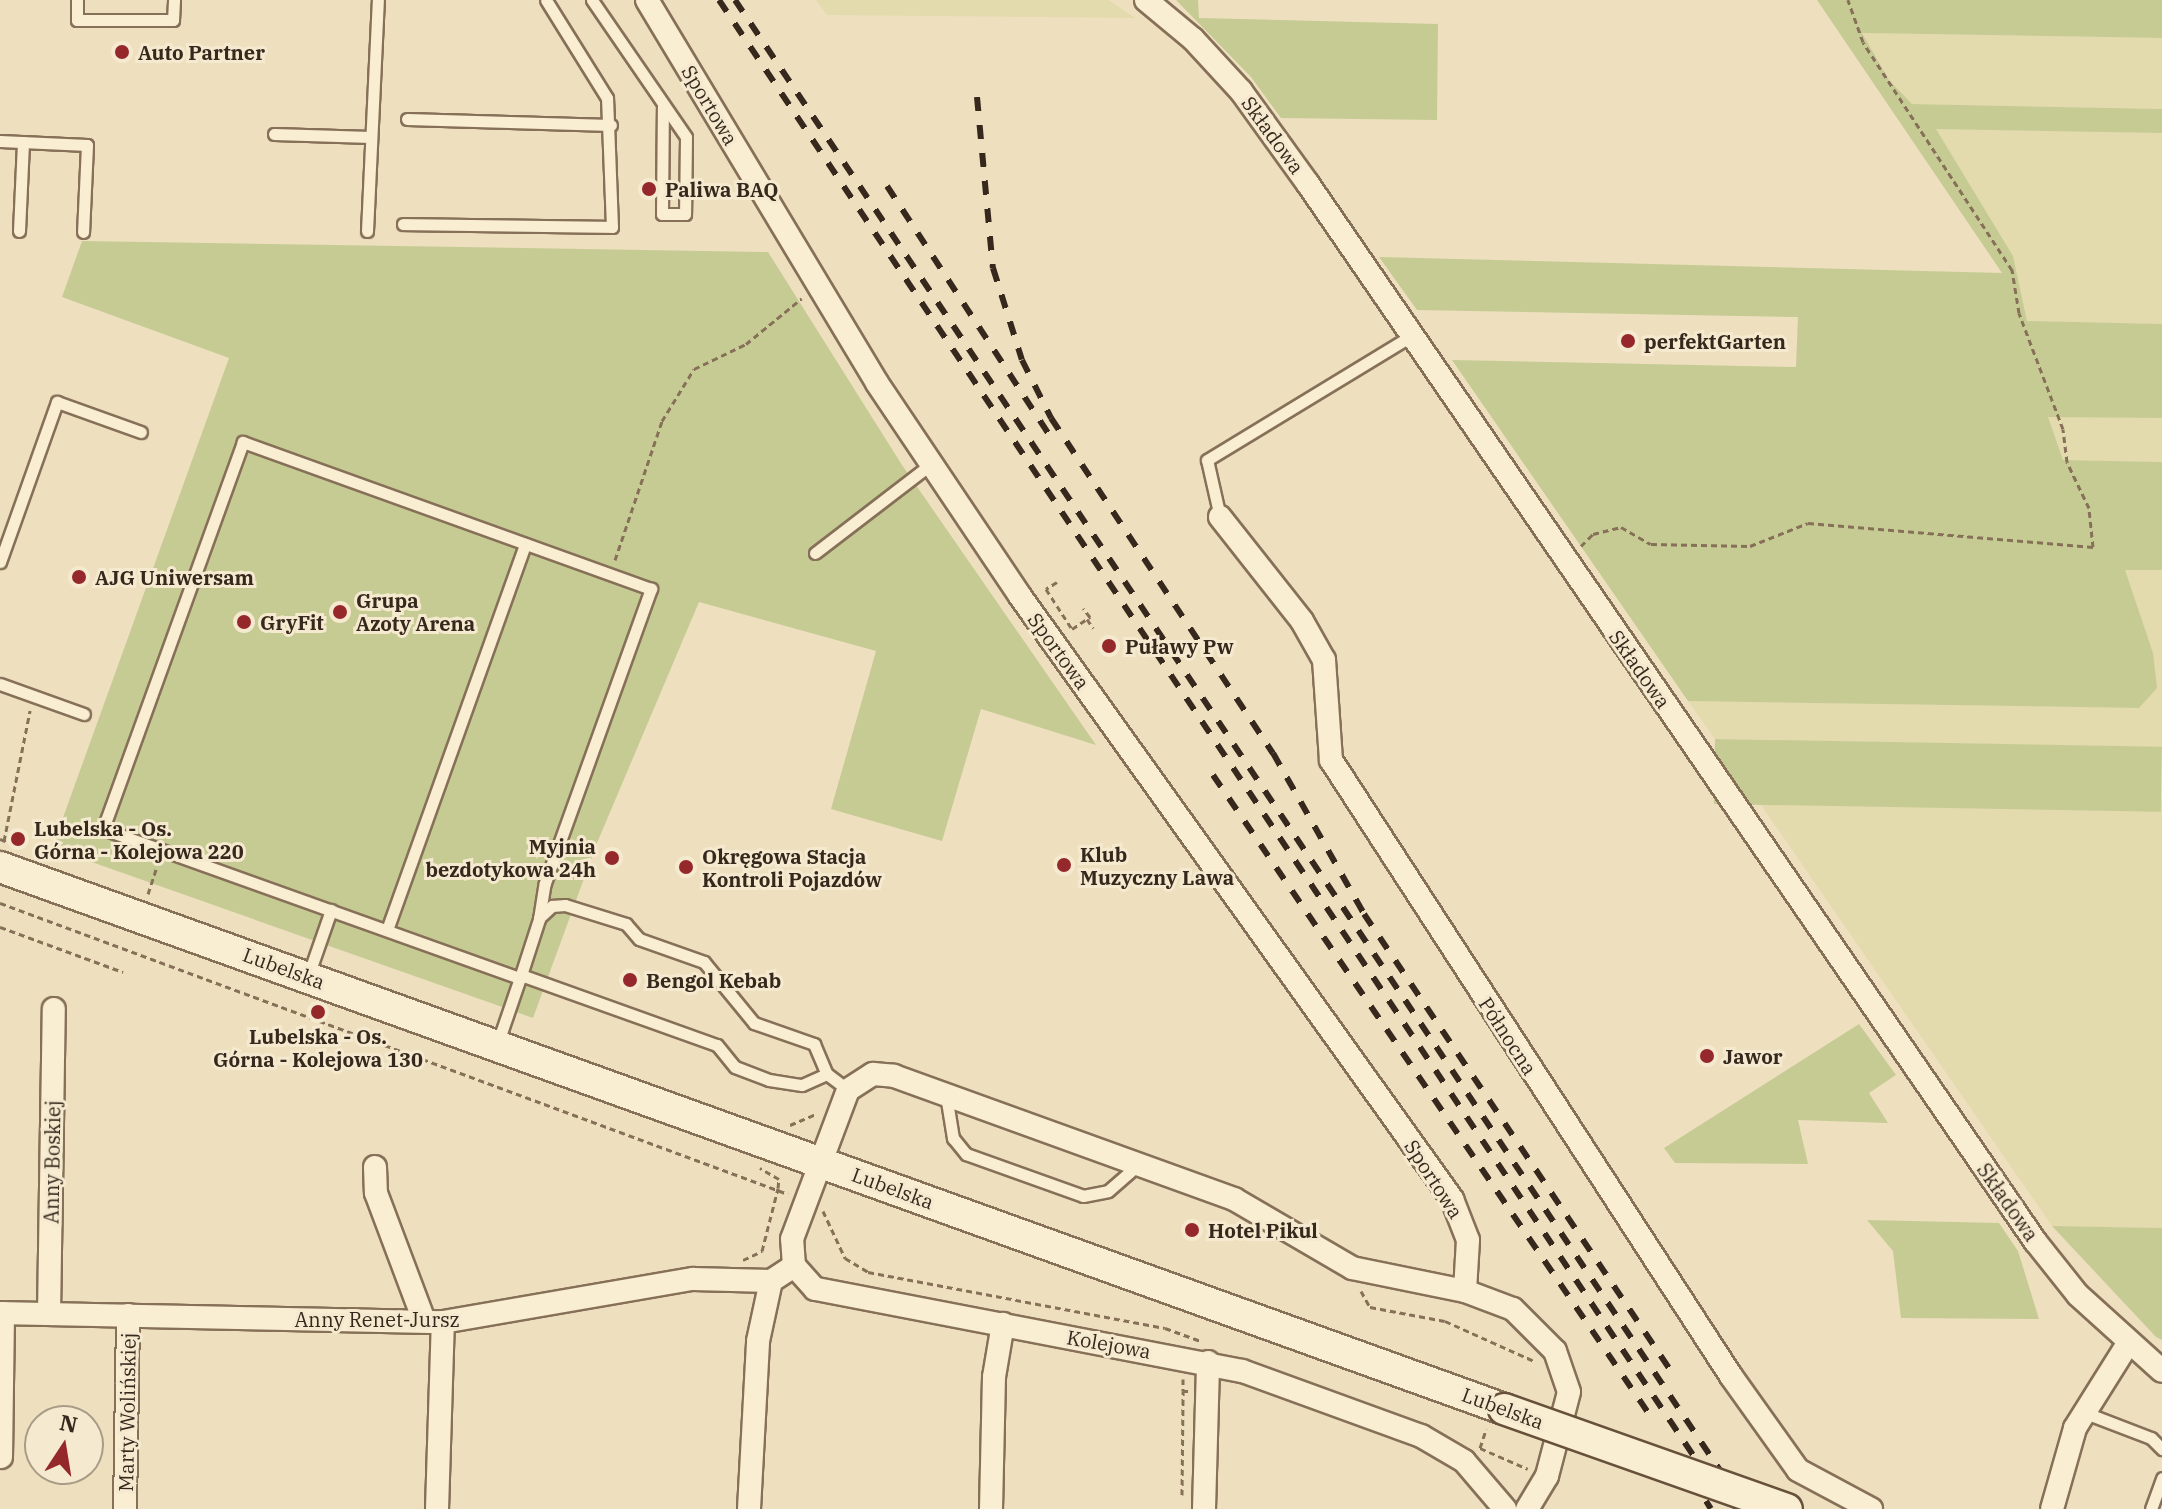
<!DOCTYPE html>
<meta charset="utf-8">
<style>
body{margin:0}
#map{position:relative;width:2162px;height:1509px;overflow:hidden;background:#eedfbf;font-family:"IBM Plex Serif",serif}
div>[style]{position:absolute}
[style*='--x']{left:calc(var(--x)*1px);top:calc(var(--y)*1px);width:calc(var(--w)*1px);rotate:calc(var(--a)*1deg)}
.farmland>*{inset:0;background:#e3daad}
.green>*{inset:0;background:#c6cb94;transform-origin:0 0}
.path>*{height:3px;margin-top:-1.5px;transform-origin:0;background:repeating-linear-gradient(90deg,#867058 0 6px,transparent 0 10px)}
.roads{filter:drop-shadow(2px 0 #867058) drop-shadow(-2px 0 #867058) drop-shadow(0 2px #867058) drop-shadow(0 -2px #867058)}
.lane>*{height:11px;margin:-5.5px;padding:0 5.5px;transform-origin:5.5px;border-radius:5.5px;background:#f9edd2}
.street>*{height:22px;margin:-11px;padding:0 11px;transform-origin:11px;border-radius:11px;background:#f9edd2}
.secondary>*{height:30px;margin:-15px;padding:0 15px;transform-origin:15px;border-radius:15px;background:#f9edd2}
.rail>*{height:6px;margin-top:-3px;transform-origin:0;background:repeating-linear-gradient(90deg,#36281c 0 14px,transparent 0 28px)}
.bridges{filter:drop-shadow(2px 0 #68513b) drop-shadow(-2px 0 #68513b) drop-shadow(0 2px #68513b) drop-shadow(0 -2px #68513b)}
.secondary-bridge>*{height:30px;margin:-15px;padding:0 15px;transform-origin:15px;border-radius:15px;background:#f9edd2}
.dots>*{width:22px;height:22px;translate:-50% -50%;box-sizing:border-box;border:4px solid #f5eacf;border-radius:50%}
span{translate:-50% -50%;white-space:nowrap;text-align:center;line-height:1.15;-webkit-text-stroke:6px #f5eacf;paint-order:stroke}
.poi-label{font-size:20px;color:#36281c;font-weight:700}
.left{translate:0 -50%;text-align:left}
.right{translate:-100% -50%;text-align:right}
.street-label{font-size:20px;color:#36281c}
.north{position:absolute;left:24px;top:1405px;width:80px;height:80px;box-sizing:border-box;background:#f5eacf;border:2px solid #a99c87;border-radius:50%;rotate:12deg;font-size:22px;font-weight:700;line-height:32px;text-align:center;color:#36281c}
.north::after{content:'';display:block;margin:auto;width:28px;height:36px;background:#95282a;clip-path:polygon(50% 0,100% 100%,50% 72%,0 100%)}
</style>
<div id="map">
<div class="farmland">
<div style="clip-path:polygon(816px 0,1109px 0,1135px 18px,827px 15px)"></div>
<div style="clip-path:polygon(1862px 33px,2162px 38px,2162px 109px,1912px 104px,1889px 80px)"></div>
<div style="clip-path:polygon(1935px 128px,2162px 133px,2162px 324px,2027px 321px,2013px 256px)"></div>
<div style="clip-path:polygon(2047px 416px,2162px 418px,2162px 462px,2063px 460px)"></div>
<div style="clip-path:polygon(2124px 569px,2162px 570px,2162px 747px,1715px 739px,1688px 701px,2139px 708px,2156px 688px,2153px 653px)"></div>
<div style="clip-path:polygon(1752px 792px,2162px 800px,2162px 1228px,2052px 1226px)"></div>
</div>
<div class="green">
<div style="clip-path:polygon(1176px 0,1198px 0,1199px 18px,1438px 24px,1437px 120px,1281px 118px,1251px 77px)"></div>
<div style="clip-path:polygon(1817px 0,2162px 0,2162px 38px,1862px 33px,1889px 80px,1912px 104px,2162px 109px,2162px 133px,1936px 129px,2013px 256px,2027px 321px,2162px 324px,2162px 418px,2048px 417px,2063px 460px,2162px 462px,2162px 570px,2125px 570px,2153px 653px,2157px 688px,2139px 708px,1688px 701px,1452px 360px,1796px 367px,1798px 317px,1417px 310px,1379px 257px,2002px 273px)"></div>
<div style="clip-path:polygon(82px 241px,768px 252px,902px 465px,1096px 745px,981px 709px,942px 841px,831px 809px,876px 651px,699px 602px,597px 843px,533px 1018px,52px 848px,229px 358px,62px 297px)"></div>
<div style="left:1715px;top:739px;width:447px;height:65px;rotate:1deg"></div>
<div style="clip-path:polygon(1859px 1024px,1896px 1075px,1869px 1093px,1888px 1123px,1798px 1120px,1808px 1164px,1675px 1163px,1664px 1148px)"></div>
<div style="clip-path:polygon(1867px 1220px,1999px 1223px,2018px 1251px,2039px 1319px,1901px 1318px,1893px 1251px)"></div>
<div style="clip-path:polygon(2052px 1226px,2162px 1228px,2162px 1340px,2156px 1337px)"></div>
</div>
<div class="path">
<div style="--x:1581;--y:546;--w:17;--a:-45"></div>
<div style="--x:1593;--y:534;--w:29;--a:-14"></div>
<div style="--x:1621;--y:527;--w:34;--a:30"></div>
<div style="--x:1651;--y:544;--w:99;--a:1.2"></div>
<div style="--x:1750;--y:546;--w:62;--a:-21.6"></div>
<div style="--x:1808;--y:523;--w:286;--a:4.8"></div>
<div style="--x:2093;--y:547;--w:39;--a:-96"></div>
<div style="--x:2089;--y:508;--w:51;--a:-115.6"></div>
<div style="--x:2067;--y:462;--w:33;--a:-97"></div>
<div style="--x:2063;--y:429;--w:124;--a:-110.8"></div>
<div style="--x:2019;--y:313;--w:44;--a:-99.2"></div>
<div style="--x:2012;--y:270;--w:272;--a:-123.2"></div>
<div style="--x:1863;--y:42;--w:45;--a:-109.7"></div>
<div style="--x:615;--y:560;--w:147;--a:-71.3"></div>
<div style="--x:662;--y:421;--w:61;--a:-58.4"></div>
<div style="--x:694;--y:369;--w:58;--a:-25.7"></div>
<div style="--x:746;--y:344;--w:72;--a:-39.4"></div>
<div style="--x:1057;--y:582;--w:13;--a:148"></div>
<div style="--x:1046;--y:589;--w:48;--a:57"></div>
<div style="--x:1087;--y:619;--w:11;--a:56"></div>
<div style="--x:1072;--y:629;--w:22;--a:-34"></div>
<div style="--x:1090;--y:617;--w:11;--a:-128"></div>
<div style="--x:0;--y:839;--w:16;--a:22"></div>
<div style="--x:4;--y:841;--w:133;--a:-78.7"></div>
<div style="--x:148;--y:894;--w:33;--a:-72"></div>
<div style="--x:0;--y:903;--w:840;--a:20.27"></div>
<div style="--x:0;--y:927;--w:131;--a:20.1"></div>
<div style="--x:790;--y:1125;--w:28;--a:-23"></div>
<div style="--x:823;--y:1211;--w:52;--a:64.9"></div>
<div style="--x:845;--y:1258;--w:27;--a:31"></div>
<div style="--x:868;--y:1272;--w:302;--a:10.7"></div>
<div style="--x:1165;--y:1328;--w:38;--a:20"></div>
<div style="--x:743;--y:1260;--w:21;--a:-25"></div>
<div style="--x:762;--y:1251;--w:65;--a:-75.7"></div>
<div style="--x:778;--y:1188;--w:9;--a:-84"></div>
<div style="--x:779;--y:1179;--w:22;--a:-150"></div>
<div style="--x:1361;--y:1291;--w:18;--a:61"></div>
<div style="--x:1370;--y:1307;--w:76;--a:10.6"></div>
<div style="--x:1445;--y:1321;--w:98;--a:24.2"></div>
<div style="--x:1183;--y:1379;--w:12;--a:90"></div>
<div style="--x:1183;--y:1391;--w:5;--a:0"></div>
<div style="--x:1480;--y:1448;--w:52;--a:23.6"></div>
<div style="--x:1480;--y:1448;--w:20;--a:-72"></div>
<div style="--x:1182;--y:1495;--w:104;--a:-89.4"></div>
</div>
<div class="roads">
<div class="lane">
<div style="--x:77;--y:0;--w:20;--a:90"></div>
<div style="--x:77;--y:20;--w:96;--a:0"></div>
<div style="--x:173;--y:20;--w:20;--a:-87"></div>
<div style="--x:592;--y:0;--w:166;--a:55.5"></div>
<div style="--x:686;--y:137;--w:77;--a:90.7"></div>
<div style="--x:685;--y:214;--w:23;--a:180"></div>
<div style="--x:662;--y:214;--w:108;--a:-89.5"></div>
<div style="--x:407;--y:119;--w:204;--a:1.7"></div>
<div style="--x:274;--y:134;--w:97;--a:1.8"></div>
<div style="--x:0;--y:141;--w:87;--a:2.6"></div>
<div style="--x:87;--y:145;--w:87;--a:92.6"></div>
<div style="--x:403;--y:224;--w:209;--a:0.8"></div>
<div style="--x:612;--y:227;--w:129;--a:-92.2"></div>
<div style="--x:607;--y:98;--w:115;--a:-121.9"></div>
<div style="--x:19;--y:231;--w:89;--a:-87.4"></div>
<div style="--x:367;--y:231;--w:231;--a:-87.3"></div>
<div style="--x:1220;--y:517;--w:58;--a:-102.8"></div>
<div style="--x:1207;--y:460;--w:239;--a:-31.3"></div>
<div style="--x:815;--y:553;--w:146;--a:-37.5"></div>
<div style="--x:0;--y:562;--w:170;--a:-70.4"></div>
<div style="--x:57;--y:402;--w:89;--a:19.7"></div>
<div style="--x:0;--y:684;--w:89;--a:19.7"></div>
<div style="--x:539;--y:918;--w:18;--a:-43"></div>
<div style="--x:552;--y:906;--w:13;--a:-4"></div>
<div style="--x:565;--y:905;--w:64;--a:17.3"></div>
<div style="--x:626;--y:924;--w:20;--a:49"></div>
<div style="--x:639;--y:939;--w:69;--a:19.5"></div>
<div style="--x:704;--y:962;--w:79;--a:50.7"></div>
<div style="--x:754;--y:1023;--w:64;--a:19.3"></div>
<div style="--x:814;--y:1044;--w:33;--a:67"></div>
<div style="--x:387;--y:930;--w:410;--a:-70.3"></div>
<div style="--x:521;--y:975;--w:208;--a:19.7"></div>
<div style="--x:717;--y:1045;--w:28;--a:51"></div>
<div style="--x:735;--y:1067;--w:36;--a:21"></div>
<div style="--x:769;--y:1080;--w:33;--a:9"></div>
<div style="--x:802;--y:1085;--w:27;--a:-24"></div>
<div style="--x:827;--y:1074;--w:26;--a:37"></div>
<div style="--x:308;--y:976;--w:70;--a:-70.8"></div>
<div style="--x:497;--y:1045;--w:71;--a:-71.1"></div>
<div style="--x:520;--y:978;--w:62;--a:-72.1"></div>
<div style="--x:539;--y:919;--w:36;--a:-81"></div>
<div style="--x:545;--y:883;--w:313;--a:-70.2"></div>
<div style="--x:651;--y:589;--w:434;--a:-160.2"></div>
<div style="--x:243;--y:442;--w:412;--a:109.9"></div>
<div style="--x:103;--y:829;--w:443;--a:19.7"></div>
<div style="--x:946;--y:1095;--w:44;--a:80.8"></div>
<div style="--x:953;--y:1138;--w:21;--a:51"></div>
<div style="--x:966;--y:1154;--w:124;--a:19.7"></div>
<div style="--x:1083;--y:1196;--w:25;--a:-11"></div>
<div style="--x:1108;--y:1191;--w:41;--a:-41.1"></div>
<div style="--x:2083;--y:1412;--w:73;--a:20.9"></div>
<div style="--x:2151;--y:1438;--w:16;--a:45"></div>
<div style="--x:2151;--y:1509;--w:33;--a:-70"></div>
</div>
<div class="street">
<div style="--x:647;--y:0;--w:447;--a:59"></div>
<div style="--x:877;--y:383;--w:257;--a:56.1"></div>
<div style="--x:1020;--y:596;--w:742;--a:54.38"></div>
<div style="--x:1452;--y:1199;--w:44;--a:68.7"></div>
<div style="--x:1468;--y:1240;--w:51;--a:93.4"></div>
<div style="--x:1146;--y:0;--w:61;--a:39.7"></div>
<div style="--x:1193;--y:39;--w:71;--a:47.3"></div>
<div style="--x:1241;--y:91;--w:115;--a:54.2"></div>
<div style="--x:1308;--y:184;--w:1283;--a:55.48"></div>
<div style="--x:2035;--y:1241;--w:69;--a:51.5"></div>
<div style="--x:2078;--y:1295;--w:113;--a:42.1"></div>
<div style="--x:1220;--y:517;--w:132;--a:51.7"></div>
<div style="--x:1302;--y:621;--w:45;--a:60.6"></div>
<div style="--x:1324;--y:660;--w:100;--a:86"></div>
<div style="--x:1331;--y:760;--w:734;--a:57"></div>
<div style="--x:1731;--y:1376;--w:115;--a:54.5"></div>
<div style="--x:1798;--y:1470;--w:83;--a:28.1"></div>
<div style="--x:375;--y:1167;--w:26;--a:88"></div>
<div style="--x:376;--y:1193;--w:137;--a:69.4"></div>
<div style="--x:0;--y:1313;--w:443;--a:1.2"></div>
<div style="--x:443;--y:1322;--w:254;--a:-9.8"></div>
<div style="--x:693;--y:1279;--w:78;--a:1.5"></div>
<div style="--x:771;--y:1281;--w:27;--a:-33"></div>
<div style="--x:49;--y:1314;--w:305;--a:-89.1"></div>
<div style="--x:1;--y:1457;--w:144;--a:-89.2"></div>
<div style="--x:125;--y:1509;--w:194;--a:-89.1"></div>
<div style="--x:437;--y:1509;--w:187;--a:-88.2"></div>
<div style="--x:749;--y:1509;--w:168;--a:-86.9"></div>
<div style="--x:758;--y:1341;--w:61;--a:-77.8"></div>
<div style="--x:991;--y:1509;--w:132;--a:-88.7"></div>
<div style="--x:994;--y:1377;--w:54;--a:-80.4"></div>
<div style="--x:1204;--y:1509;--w:147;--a:-88.4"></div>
<div style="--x:1505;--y:1509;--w:63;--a:-130.5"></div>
<div style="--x:1464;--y:1461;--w:50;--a:-149.8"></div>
<div style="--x:1421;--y:1436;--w:190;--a:-160"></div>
<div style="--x:1242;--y:1371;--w:435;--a:-169.1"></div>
<div style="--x:815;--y:1289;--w:31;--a:-132"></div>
<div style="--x:794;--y:1266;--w:27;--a:-94"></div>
<div style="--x:792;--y:1239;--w:159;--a:-69.4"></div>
<div style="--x:848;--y:1090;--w:30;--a:-33"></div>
<div style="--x:873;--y:1074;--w:21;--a:5"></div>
<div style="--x:894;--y:1076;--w:362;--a:19.9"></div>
<div style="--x:1234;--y:1199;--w:137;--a:30.3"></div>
<div style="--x:1352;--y:1268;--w:115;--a:11.5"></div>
<div style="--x:1465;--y:1291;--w:51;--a:20.6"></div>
<div style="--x:1513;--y:1309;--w:59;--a:45"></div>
<div style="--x:1555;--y:1351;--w:43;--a:71.1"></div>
<div style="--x:1569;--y:1392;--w:87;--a:104.7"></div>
<div style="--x:1547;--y:1476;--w:39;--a:121"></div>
<div style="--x:2052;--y:1509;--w:84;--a:-74.1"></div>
<div style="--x:2075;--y:1428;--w:98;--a:-57.9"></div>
</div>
<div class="secondary">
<div style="--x:0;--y:867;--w:1599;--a:19.82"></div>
</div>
</div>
<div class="rail">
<div style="--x:719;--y:0;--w:1816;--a:56.2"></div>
<div style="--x:735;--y:0;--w:1816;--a:56.18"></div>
<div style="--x:977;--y:97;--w:172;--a:84.7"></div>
<div style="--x:993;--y:268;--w:96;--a:72.5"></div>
<div style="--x:1022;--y:360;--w:65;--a:63.4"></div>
<div style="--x:1051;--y:418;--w:402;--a:56.5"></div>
<div style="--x:1273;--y:753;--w:185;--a:60.5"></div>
<div style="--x:1364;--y:914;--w:547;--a:56.11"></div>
<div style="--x:887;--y:186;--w:306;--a:56.9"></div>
<div style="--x:1213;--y:775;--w:774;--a:55.69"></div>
<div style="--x:1706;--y:1501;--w:9;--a:58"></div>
</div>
<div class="bridges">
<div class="secondary-bridge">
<div style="--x:1504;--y:1409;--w:300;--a:19.5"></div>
</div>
</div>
<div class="dots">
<div style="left:122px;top:52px;background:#95282a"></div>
<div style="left:649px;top:189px;background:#95282a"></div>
<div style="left:1628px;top:341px;background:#95282a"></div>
<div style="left:79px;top:577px;background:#95282a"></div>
<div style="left:340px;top:612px;background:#95282a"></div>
<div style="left:244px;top:622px;background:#95282a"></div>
<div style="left:1109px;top:646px;background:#95282a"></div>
<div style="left:18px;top:839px;background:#95282a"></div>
<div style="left:612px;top:858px;background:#95282a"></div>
<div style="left:1064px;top:865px;background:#95282a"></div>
<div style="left:686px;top:867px;background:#95282a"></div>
<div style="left:630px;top:980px;background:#95282a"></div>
<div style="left:318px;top:1012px;background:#95282a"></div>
<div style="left:1707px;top:1056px;background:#95282a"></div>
<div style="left:1192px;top:1230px;background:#95282a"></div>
</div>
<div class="poi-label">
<span class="left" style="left:138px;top:52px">Auto Partner</span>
<span class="left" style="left:665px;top:189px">Paliwa BAQ</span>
<span class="left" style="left:1644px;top:341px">perfektGarten</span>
<span class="left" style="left:95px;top:577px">AJG Uniwersam</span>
<span class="left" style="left:356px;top:612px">Grupa<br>Azoty Arena</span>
<span class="left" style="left:260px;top:622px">GryFit</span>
<span class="left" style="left:1125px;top:646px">Puławy Pw</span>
<span class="left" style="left:34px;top:840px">Lubelska - Os.<br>Górna - Kolejowa 220</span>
<span class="right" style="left:596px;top:858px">Myjnia<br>bezdotykowa 24h</span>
<span class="left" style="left:1080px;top:866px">Klub<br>Muzyczny Lawa</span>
<span class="left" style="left:702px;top:868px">Okręgowa Stacja<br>Kontroli Pojazdów</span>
<span class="left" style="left:646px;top:980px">Bengol Kebab</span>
<span style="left:318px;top:1048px">Lubelska - Os.<br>Górna - Kolejowa 130</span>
<span class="left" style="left:1723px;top:1056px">Jawor</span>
<span class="left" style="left:1208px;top:1230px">Hotel Pikul</span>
</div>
<div class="street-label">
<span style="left:710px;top:105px;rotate:59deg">Sportowa</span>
<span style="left:1273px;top:135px;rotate:54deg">Składowa</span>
<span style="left:1059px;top:651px;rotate:54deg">Sportowa</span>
<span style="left:1640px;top:669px;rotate:55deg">Składowa</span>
<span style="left:284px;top:968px;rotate:20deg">Lubelska</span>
<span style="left:1508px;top:1036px;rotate:57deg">Północna</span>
<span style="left:52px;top:1162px;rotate:-89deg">Anny Boskiej</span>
<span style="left:1434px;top:1179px;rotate:57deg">Sportowa</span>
<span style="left:893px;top:1188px;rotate:20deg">Lubelska</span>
<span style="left:2008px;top:1202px;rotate:55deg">Składowa</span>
<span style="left:377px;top:1319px">Anny Renet-Jursz</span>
<span style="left:1109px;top:1344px;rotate:10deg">Kolejowa</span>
<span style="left:1503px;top:1408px;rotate:20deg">Lubelska</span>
<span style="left:127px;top:1412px;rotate:-89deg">Marty Wolińskiej</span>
</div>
<div class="north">N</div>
</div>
